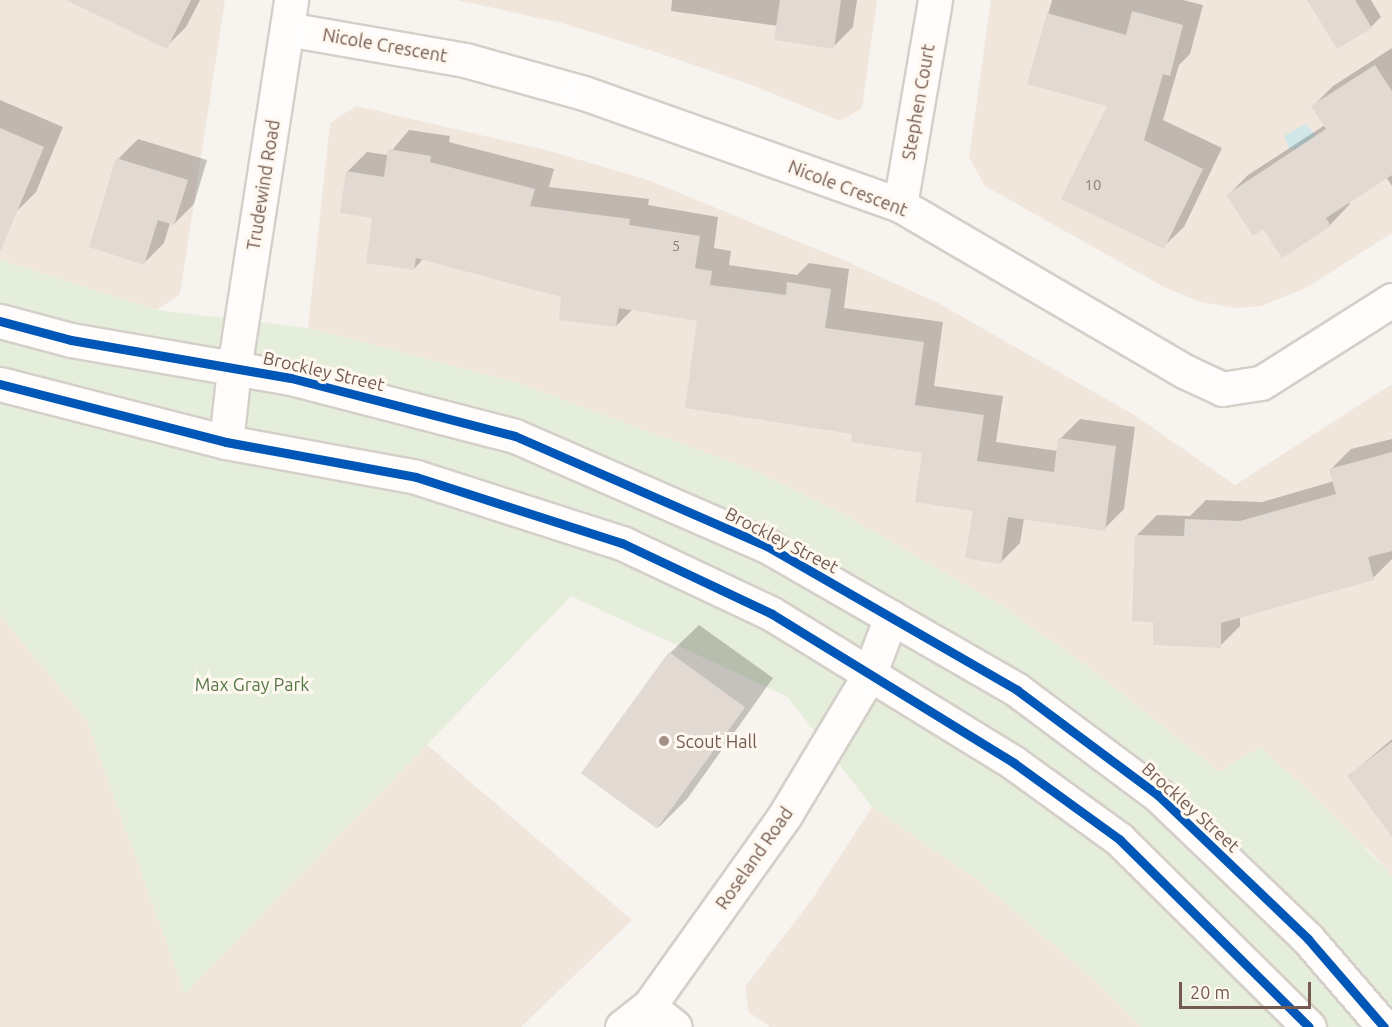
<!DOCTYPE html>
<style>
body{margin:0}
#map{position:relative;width:1392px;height:1027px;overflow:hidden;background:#f7f3ee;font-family:Ubuntu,sans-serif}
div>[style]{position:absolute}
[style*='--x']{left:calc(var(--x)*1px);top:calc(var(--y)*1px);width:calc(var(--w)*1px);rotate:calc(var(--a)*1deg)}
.residential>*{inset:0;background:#f0e6dc}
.green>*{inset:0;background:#e5eeda}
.water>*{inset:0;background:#d0e6e7}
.shadow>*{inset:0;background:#0003}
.building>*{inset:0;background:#e2d9d3;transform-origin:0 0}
.roads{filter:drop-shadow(2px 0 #d5cfc9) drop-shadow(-2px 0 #d5cfc9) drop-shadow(0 2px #d5cfc9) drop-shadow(0 -2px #d5cfc9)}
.minor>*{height:33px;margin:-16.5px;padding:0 16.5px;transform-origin:16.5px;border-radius:16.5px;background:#fefdfc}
.tertiary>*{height:33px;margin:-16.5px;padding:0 16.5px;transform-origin:16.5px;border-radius:16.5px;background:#fefdfc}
.secondary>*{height:33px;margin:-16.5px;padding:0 16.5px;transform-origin:16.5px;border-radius:16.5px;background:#fefdfc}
.cycleway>*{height:9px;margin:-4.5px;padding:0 4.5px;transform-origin:4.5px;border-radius:4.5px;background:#0057b8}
.dots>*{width:16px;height:16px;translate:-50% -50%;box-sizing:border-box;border:3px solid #fef8f1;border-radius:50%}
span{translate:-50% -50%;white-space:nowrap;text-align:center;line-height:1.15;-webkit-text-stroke:6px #fef8f1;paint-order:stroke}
.number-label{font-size:15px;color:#927d73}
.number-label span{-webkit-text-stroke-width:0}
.street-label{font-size:18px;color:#755b4f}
.park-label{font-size:18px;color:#587947}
.poi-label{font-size:18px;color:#755b4f}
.left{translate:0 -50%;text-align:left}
.scale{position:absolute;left:1179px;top:982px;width:132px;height:27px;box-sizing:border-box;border:3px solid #755b4f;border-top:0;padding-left:8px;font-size:18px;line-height:21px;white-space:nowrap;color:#755b4f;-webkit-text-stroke:4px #fef8f1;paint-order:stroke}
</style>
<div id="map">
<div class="residential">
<div style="clip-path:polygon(0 0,225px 0,180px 294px,157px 310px,0 260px)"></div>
<div style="clip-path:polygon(457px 0,877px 0,862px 108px,840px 121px,752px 85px,656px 52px,562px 23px)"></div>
<div style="clip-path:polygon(991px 0,1392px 0,1392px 233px,1306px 288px,1261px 306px,1236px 308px,1200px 302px,1166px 288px,985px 186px,969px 157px)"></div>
<div style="clip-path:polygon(356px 106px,546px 150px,645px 179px,841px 259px,938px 303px,1134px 415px,1235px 485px,1392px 384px,1392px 876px,1368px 849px,1219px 772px,1094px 671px,999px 604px,515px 382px,308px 328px,330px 123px)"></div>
<div style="clip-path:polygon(0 615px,86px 719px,185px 993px,426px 744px,632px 920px,521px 1027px,0 1027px)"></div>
<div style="clip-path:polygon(872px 807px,982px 883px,1092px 978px,1141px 1027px,770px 1027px,749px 1012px,745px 987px,813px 898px)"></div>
</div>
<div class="green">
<div style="clip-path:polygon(0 260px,157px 310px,308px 328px,515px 382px,753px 470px,843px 514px,999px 604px,1094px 671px,1219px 772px,1260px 747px,1314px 796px,1392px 876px,1392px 1027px,1141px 1027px,1092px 978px,982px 883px,872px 807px,788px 697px,571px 596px,185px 994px,86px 719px,0 615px)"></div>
</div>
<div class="water">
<div style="clip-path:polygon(1305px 124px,1313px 132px,1329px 156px,1289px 148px,1284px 136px)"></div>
</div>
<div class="shadow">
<div style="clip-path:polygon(81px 0,200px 0,186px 27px,166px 47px)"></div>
<div style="clip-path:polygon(672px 0,857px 0,853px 27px,833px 47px,778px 26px,671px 11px)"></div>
<div style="clip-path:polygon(1052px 0,1183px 0,1203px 5px,1190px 54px,1179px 65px,1163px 120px,1222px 148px,1184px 227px,1163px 247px,1109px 105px,1029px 83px)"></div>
<div style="clip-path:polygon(1309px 0,1371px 0,1381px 17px,1371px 27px)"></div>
<div style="clip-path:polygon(1392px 48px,1392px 186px,1386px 177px,1348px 202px,1350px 204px,1330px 225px,1282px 256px,1263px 227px,1228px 195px,1248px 175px,1325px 125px,1313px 106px,1333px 86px)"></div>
<div style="clip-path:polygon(0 100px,63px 127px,36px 192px,16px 212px,0 205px)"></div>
<div style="clip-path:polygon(409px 130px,450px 136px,449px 142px,554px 169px,549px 187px,649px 199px,648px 205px,718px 217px,714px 248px,731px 251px,729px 265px,797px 275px,809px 263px,849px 269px,844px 308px,943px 322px,934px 386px,1003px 396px,996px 442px,1058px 451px,1060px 439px,1080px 419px,1135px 427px,1124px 509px,1104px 529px,1024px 518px,1020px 543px,1000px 563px,975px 510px,924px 452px,854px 433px,699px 320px,633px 309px,616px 326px,563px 296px,424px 258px,414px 269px,374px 217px,347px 172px,367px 152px,388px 155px)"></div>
<div style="clip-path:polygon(138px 139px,207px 160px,194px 204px,174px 224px,170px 223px,164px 243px,144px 263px,118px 159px)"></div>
<div style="clip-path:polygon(1392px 439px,1392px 559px,1373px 578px,1240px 616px,1240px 626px,1220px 646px,1155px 620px,1137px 535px,1157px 515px,1190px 516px,1206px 500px,1262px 502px,1334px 481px,1331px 469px,1351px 449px)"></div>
<div style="clip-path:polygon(699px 625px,773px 678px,687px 799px,658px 828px,670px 653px)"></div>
<div style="clip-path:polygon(1392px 739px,1392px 835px,1349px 776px)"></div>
</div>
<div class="building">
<div style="clip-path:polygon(66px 0,191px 0,167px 49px)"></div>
<div style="clip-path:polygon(780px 0,841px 0,834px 49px,774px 40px)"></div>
<div style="clip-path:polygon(1307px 0,1355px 0,1372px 28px,1337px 49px)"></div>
<div style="clip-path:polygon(1132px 11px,1183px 25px,1170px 76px,1163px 74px,1144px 140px,1203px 169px,1164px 249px,1061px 199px,1107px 106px,1027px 84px,1047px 13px,1126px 35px)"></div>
<div style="clip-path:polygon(1375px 65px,1392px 91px,1392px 175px,1326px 218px,1331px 226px,1282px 258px,1263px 229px,1253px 236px,1226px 195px,1326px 129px,1311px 106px)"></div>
<div style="clip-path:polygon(0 128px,44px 147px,1px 250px,0 250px)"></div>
<div style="clip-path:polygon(388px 149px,431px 156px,430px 162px,535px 189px,530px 206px,630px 219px,629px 225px,700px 236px,695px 268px,712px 271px,710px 285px,786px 295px,787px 282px,831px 289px,825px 328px,924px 342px,915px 405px,984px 415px,977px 461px,1054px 472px,1058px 438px,1116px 446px,1105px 531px,1008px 517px,1001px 564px,965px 558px,973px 511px,915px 502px,922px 453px,851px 442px,852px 434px,685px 408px,697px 321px,619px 308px,616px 327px,559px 320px,561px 297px,416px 258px,414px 270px,366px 263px,372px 218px,340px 213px,346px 171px,384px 177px)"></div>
<div style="clip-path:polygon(116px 158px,188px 180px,174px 225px,158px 220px,144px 265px,89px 247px)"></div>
<div style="clip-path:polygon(1392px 452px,1392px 551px,1368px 557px,1374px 580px,1221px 623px,1221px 648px,1153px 645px,1153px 622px,1132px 621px,1135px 535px,1184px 536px,1185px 519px,1240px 521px,1336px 494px,1329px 469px)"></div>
<div style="left:669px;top:652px;width:94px;height:150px;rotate:36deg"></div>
<div style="clip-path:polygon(1392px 742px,1392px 837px,1347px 776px)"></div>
</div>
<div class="roads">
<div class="minor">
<div style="--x:287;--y:29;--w:181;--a:9.9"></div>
<div style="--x:465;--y:60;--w:123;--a:15.5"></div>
<div style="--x:584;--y:93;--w:335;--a:19.5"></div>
<div style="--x:900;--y:205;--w:331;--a:30.3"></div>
<div style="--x:1186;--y:372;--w:40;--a:25"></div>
<div style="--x:1222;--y:389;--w:39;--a:-9"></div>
<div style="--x:1261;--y:383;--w:155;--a:-32.4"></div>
<div style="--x:900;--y:205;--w:208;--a:-80.3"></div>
<div style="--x:649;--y:1006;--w:33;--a:39"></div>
<div style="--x:622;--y:1027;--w:34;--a:-38"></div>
<div style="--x:649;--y:1006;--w:234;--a:-54.5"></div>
<div style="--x:785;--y:815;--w:163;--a:-59"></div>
</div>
<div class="tertiary">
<div style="--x:234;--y:369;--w:373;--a:-81.2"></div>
</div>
<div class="secondary">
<div style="--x:0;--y:321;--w:73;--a:15"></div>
<div style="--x:71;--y:340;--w:223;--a:9.8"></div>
<div style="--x:291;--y:378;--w:231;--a:14.5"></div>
<div style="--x:515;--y:436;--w:275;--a:23.6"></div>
<div style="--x:767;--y:546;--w:289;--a:29.9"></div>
<div style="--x:1017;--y:690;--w:176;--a:36.7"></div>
<div style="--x:1158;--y:795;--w:208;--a:43.8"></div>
<div style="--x:1308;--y:939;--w:116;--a:49.2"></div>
<div style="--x:0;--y:384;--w:233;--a:14.4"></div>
<div style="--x:226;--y:442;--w:193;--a:10.4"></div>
<div style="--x:416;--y:477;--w:216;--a:17.8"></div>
<div style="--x:622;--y:543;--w:166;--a:25.3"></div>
<div style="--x:772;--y:614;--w:284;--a:31.6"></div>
<div style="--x:1014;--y:763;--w:130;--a:35.9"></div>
<div style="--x:1119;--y:839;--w:267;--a:44.7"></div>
<div style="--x:226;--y:442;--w:73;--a:-83.7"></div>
<div style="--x:869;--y:675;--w:62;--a:-69.2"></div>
</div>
</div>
<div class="cycleway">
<div style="--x:0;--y:321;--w:73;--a:15"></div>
<div style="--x:71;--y:340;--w:223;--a:9.8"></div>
<div style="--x:291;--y:378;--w:231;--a:14.5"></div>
<div style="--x:515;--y:436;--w:275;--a:23.6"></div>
<div style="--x:767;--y:546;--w:289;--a:29.9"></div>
<div style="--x:1017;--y:690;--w:176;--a:36.7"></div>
<div style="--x:1158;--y:795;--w:208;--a:43.8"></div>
<div style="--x:1308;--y:939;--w:116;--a:49.2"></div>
<div style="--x:0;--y:384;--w:233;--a:14.4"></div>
<div style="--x:226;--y:442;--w:193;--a:10.4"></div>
<div style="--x:416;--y:477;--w:216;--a:17.8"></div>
<div style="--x:622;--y:543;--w:166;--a:25.3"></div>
<div style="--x:772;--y:614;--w:284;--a:31.6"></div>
<div style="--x:1014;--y:763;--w:130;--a:35.9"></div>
<div style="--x:1119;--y:839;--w:267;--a:44.7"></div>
</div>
<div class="dots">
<div style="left:664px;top:741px;background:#a29087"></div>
</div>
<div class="number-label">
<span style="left:1093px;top:185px">10</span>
<span style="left:676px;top:246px">5</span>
</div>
<div class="street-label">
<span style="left:385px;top:45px;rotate:10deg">Nicole Crescent</span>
<span style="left:918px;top:102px;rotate:-80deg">Stephen Court</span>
<span style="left:263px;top:185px;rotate:-81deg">Trudewind Road</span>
<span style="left:848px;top:188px;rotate:21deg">Nicole Crescent</span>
<span style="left:324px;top:371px;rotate:13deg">Brockley Street</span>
<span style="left:782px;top:540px;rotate:27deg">Brockley Street</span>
<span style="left:1191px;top:807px;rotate:42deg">Brockley Street</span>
<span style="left:754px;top:858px;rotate:-55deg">Roseland Road</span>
</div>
<div class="park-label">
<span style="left:252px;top:684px">Max Gray Park</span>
</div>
<div class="poi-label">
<span class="left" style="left:676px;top:741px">Scout Hall</span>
</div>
<div class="scale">20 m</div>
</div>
